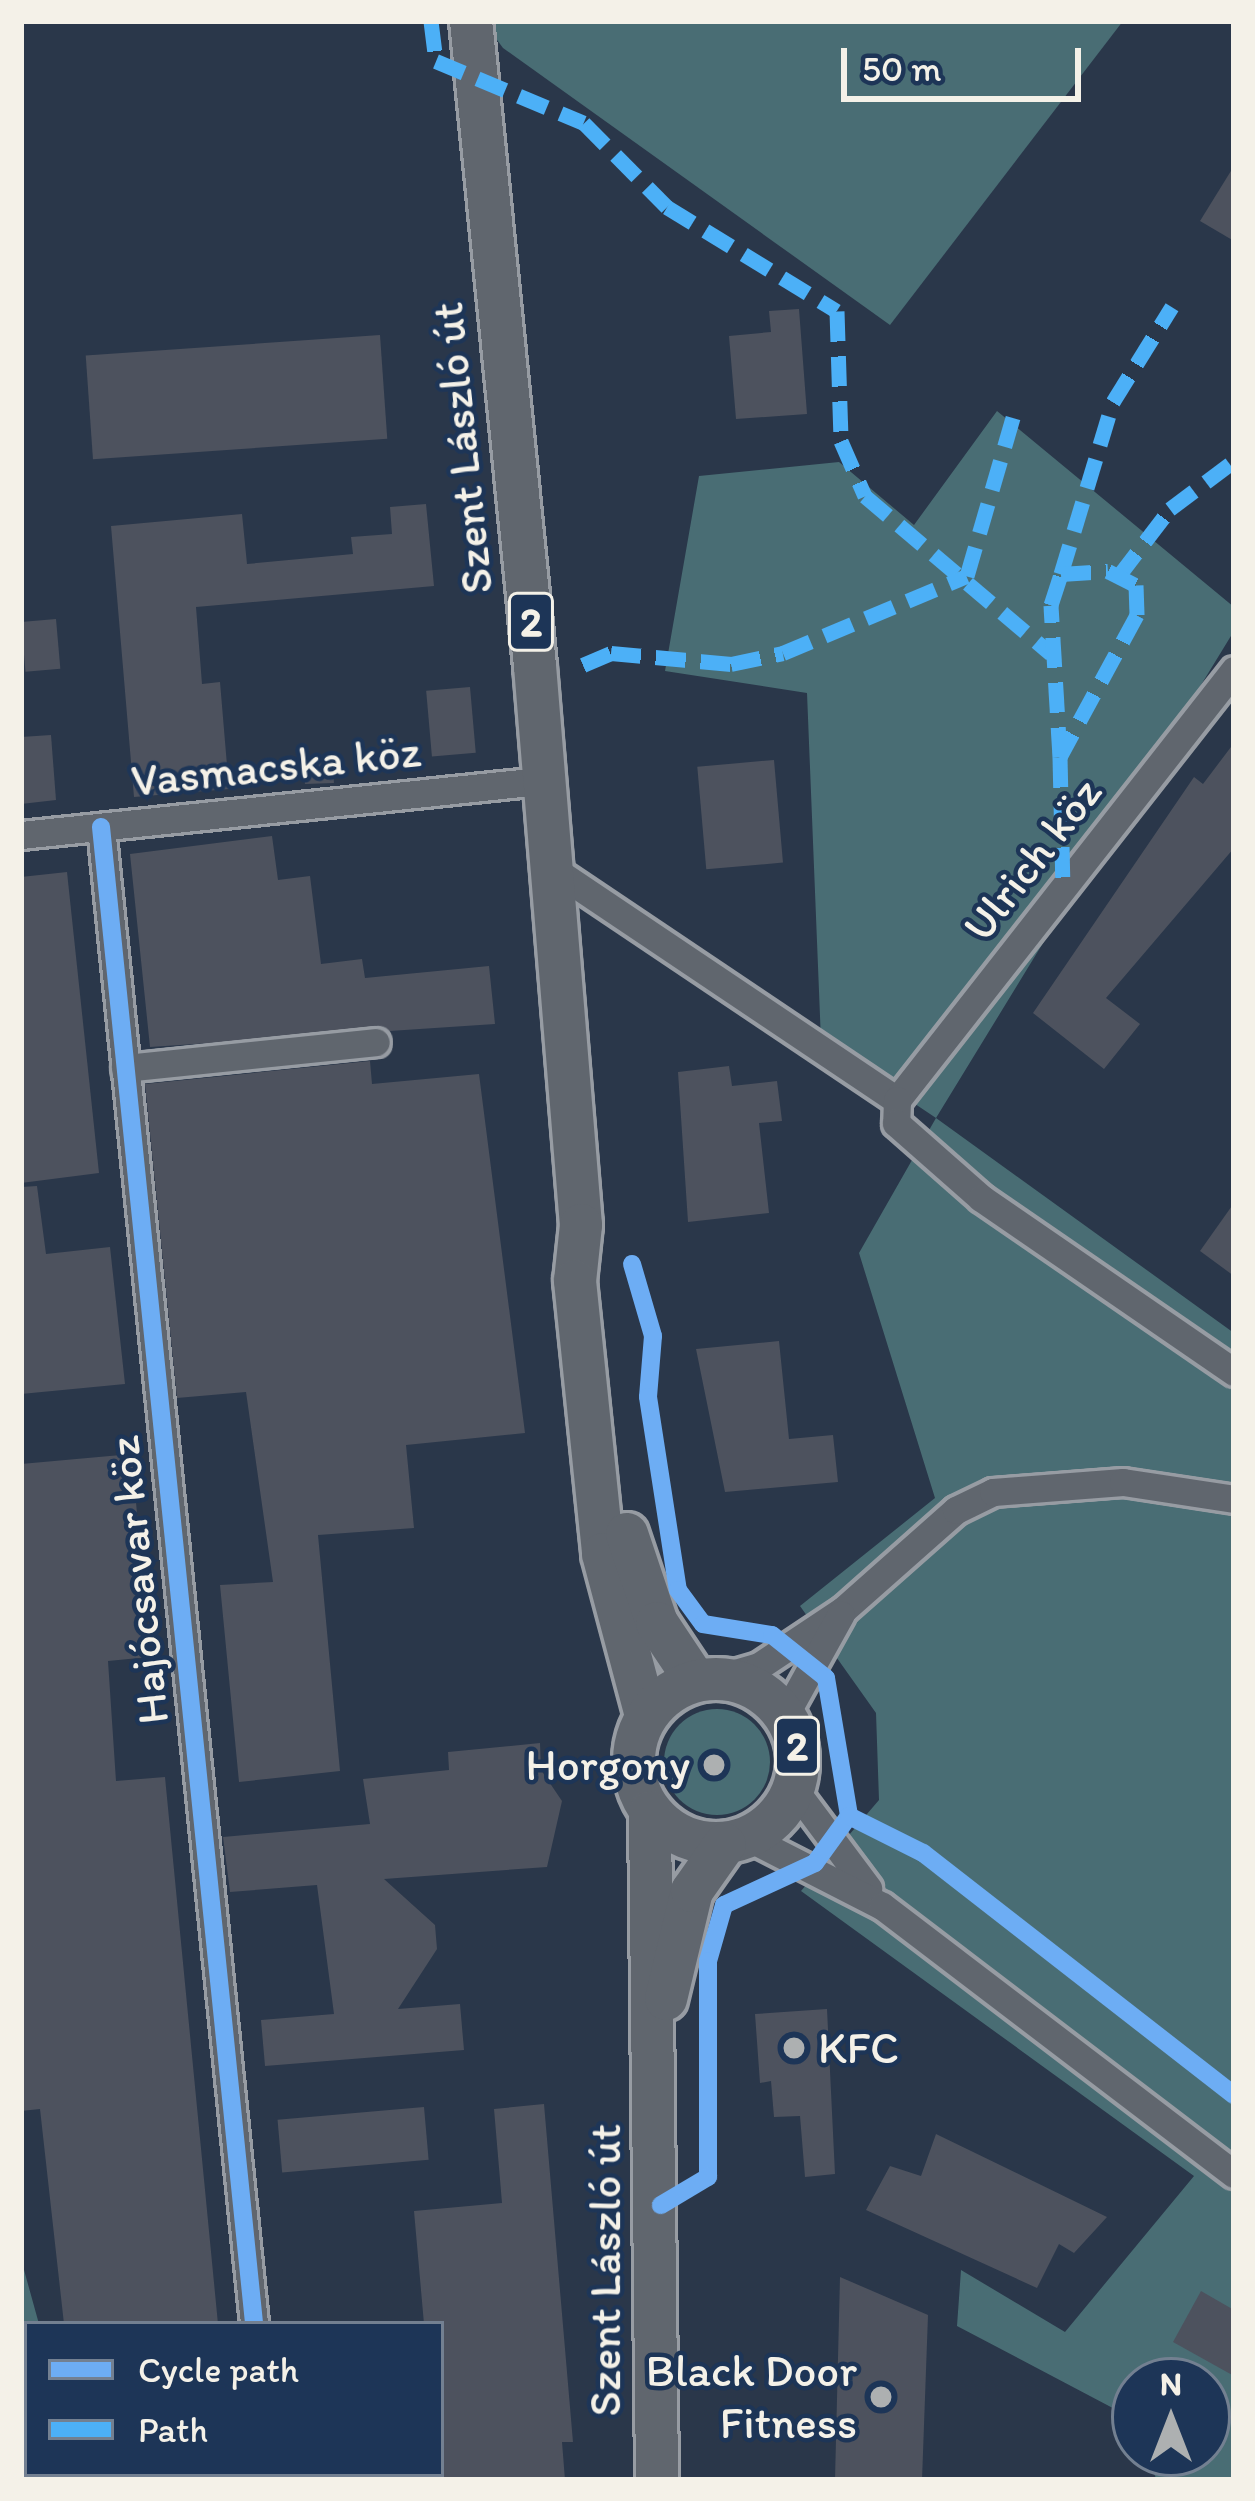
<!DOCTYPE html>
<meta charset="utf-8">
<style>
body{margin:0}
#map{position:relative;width:1255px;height:2501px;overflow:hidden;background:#2a374a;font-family:Itim,sans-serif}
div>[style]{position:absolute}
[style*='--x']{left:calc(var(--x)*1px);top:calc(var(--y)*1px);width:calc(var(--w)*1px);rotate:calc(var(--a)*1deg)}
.green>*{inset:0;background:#496d74}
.round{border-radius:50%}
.building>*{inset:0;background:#4d525e;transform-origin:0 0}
.roads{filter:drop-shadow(3px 0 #979ca3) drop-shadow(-3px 0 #979ca3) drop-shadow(0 3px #979ca3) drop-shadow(0 -3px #979ca3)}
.street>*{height:27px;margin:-13.5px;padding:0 13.5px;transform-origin:13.5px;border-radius:13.5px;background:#60666e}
.primary>*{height:42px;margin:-21px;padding:0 21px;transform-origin:21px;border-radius:21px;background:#60666e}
.primary>.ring{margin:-21px;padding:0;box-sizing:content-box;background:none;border:42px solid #60666e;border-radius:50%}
.quiet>*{height:15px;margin-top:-7.5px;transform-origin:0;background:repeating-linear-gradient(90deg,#4cb0f7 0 30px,transparent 0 45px)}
.cycleway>*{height:18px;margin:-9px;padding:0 9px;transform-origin:9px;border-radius:9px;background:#6dadf4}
.dots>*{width:33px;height:33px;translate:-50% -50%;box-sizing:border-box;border:6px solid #1d3557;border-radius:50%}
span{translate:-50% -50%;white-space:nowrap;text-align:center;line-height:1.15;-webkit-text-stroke:9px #1d3557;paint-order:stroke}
.shield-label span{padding:3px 9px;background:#1d3557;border:3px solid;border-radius:9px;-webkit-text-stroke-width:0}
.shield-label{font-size:42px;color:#f4f1e8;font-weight:700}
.street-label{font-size:45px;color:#f4f1e8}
.poi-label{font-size:45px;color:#f4f1e8}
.right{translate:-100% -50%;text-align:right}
.left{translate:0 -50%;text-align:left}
.frame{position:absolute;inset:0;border:24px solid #f4f1e8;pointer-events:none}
.legend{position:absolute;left:24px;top:2321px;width:420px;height:156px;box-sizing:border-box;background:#1d3557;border:3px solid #738091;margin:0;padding:15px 21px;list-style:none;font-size:36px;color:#f4f1e8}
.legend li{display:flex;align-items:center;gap:24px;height:60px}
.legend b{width:60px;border:3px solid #738091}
.north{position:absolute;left:1111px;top:2357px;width:120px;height:120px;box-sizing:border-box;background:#1d3557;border:3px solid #738091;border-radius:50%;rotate:0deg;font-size:33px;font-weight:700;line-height:48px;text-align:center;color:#f4f1e8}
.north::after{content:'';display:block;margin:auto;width:42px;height:54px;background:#adb0b1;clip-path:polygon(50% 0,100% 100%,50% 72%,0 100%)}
.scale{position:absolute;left:841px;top:48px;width:240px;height:54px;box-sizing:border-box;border:6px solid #f4f1e8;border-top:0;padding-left:15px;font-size:36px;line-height:42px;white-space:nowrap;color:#f4f1e8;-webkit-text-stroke:9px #1d3557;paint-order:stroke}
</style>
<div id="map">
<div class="green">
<div style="clip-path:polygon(483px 21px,1123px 21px,890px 325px,503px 48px)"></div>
<div style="clip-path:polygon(997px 411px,1234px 607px,1234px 631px,936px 1118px,1234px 1333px,1234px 2480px,1157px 2480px,1144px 2453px,1207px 2453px,1207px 2381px,1135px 2381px,1135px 2434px,1126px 2415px,957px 2326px,961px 2270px,1065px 2332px,1194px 2176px,801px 1891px,879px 1800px,876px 1713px,800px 1606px,935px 1498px,859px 1253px,936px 1118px,821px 1041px,807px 693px,665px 671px,699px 476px,839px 462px,914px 525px)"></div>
<div class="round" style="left:664px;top:1709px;width:106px;height:106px"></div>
<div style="clip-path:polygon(21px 2259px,39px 2324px,27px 2324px,27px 2474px,82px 2480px,21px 2480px)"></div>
</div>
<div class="building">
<div style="clip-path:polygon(1234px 166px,1234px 241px,1200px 221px)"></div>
<div style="clip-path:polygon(799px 309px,807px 414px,736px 419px,729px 336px,771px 332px,769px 311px)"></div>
<div style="left:380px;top:335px;width:104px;height:295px;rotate:86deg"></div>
<div style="clip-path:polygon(426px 504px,434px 586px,196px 607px,202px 684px,220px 682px,229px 789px,134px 797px,111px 526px,242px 514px,247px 564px,353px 554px,351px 537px,392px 534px,390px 507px)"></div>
<div style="left:56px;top:619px;width:50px;height:35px;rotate:85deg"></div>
<div style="left:470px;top:687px;width:66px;height:44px;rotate:85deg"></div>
<div style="clip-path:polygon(51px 735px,56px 800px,21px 804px,21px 737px)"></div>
<div style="clip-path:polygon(1234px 743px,1234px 848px,1106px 998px,1140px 1024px,1104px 1069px,1033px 1013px,1194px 777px,1203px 784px)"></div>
<div style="left:333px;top:757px;width:26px;height:29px;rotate:88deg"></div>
<div style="left:774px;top:760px;width:103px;height:77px;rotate:85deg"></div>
<div style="clip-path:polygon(272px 836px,278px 880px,310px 876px,321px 964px,362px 959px,365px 978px,489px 966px,495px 1024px,150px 1047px,130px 854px)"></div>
<div style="clip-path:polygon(67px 872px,99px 1173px,21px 1183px,21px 877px)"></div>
<div style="clip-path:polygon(370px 1061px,372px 1084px,479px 1074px,525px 1433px,406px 1445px,414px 1528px,318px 1535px,340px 1771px,239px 1782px,220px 1585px,273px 1582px,246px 1392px,177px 1398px,145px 1084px)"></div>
<div style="clip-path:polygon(729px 1066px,732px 1086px,777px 1081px,782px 1121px,759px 1123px,769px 1213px,688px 1222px,678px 1072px)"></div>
<div style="clip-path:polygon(37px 1186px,46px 1254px,110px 1247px,125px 1384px,21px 1394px,21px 1187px)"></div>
<div style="clip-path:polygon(1234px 1203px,1234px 1276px,1200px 1251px)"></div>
<div style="clip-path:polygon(779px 1341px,789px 1439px,833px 1435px,838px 1482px,725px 1492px,696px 1349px)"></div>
<div style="clip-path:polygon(132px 1454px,149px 1657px,108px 1661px,116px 1781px,165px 1777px,218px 2324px,64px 2324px,40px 2109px,21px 2111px,21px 1464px)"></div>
<div style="clip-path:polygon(540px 1743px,541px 1770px,562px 1801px,547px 1867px,384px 1879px,435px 1925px,437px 1949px,398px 2009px,460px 2004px,464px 2050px,265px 2066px,261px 2020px,334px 2014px,317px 1885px,230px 1892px,223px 1837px,370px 1824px,363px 1779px,449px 1770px,448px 1752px)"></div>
<div style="clip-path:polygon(827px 2009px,835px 2174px,805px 2177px,800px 2116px,774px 2117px,771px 2081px,760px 2083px,755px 2014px)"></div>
<div style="clip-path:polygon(544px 2104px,573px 2442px,562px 2442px,565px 2480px,441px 2480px,441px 2324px,424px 2324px,414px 2211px,502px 2203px,494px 2109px)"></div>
<div style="left:424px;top:2107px;width:53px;height:147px;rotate:85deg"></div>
<div style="clip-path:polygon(936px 2134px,1107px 2217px,1074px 2253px,1059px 2244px,1037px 2288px,866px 2210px,890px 2166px,921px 2176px)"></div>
<div style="clip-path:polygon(840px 2277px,928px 2315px,922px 2480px,835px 2480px)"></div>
<div style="clip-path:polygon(1201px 2291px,1234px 2310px,1234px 2376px,1173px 2342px)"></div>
</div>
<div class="roads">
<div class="street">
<div style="--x:101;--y:827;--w:1505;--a:84.16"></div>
<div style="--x:21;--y:835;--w:522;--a:-5.94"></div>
<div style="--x:547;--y:865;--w:422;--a:33.9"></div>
<div style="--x:125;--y:1068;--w:252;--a:-5.9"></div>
<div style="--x:897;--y:1100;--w:546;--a:-51.91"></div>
<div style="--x:897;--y:1100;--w:23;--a:92"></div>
<div style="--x:896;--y:1123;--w:113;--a:41.4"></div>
<div style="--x:981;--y:1198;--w:307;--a:34.5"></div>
<div style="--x:718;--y:1678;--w:43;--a:-16.3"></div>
<div style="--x:759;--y:1666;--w:101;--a:-33.7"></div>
<div style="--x:843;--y:1610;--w:151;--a:-41.5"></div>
<div style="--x:956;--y:1510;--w:41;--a:-25.9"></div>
<div style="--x:993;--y:1492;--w:130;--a:-4.4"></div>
<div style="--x:1123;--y:1482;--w:112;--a:8.7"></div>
<div style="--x:785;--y:1715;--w:115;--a:-61"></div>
<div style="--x:794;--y:1789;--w:124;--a:53.2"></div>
<div style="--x:749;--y:1838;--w:149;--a:27.1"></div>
<div style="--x:882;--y:1906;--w:442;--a:37.3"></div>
<div style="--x:270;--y:2474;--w:6;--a:90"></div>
</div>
<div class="primary">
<div style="--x:471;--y:21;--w:648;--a:84.33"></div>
<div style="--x:535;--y:666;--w:561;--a:85.3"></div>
<div style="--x:581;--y:1225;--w:56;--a:96.1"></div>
<div style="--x:575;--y:1281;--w:274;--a:84.1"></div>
<div style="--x:603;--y:1554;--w:168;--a:75.1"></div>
<div style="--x:627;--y:1534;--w:94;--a:71.4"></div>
<div style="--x:657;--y:1623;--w:69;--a:56.3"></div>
<div class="ring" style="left:634px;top:1679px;width:122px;height:122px"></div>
<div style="--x:650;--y:1812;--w:668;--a:89.4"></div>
<div style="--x:666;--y:1999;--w:111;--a:-76.5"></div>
<div style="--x:692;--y:1891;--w:57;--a:-54.9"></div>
</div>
</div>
<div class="quiet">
<div style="--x:431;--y:21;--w:40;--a:82.9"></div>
<div style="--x:436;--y:61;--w:160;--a:22.7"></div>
<div style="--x:584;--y:123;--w:118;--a:45.3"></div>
<div style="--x:667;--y:207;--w:199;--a:31.5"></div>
<div style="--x:837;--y:311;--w:130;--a:88.2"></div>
<div style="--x:841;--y:441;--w:60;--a:66.4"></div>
<div style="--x:865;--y:496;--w:244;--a:40.3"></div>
<div style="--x:1061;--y:574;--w:180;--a:-73.2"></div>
<div style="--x:1113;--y:402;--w:112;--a:-58.2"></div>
<div style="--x:1118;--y:577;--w:86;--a:-52.6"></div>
<div style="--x:1170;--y:509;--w:80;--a:-36.9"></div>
<div style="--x:583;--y:665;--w:30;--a:-23"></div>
<div style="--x:611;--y:653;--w:121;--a:5.2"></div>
<div style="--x:731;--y:664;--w:53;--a:-11.9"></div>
<div style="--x:783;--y:653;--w:199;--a:-22.7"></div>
<div style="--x:967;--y:576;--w:179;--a:-73.8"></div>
<div style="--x:1060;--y:757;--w:152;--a:-93.4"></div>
<div style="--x:1051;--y:605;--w:33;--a:-72"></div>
<div style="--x:1061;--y:574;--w:47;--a:-3.7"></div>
<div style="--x:1108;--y:571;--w:31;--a:27"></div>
<div style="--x:1136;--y:585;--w:30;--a:88"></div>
<div style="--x:1137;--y:615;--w:162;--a:118.5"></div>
<div style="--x:1060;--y:757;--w:131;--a:88.7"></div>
</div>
<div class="cycleway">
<div style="--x:101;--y:827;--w:1505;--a:84.16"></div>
<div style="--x:632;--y:1264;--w:75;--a:73.7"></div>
<div style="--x:653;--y:1336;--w:61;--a:94.7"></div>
<div style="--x:648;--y:1397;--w:195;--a:81.2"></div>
<div style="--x:678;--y:1590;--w:42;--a:53.7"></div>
<div style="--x:703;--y:1624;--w:70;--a:9.1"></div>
<div style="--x:772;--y:1635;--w:69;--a:38.5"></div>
<div style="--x:826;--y:1678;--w:140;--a:80.5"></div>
<div style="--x:849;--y:1816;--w:58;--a:125.9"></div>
<div style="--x:815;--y:1863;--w:100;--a:155.2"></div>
<div style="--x:724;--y:1905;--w:58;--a:105.9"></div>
<div style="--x:708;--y:1961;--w:216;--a:90"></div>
<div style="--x:708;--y:2177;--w:55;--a:149.2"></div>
<div style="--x:849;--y:1816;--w:83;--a:26.6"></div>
<div style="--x:923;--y:1853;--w:394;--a:37.9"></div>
</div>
<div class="dots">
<div style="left:714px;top:1765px;background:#adb0b1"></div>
<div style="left:794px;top:2048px;background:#adb0b1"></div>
<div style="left:881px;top:2397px;background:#adb0b1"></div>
</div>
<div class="shield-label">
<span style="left:531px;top:622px">2</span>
<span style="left:797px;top:1746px">2</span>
</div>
<div class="street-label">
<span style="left:462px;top:448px;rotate:-96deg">Szent László út</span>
<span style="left:276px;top:766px;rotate:-6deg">Vasmacska köz</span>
<span style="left:1032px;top:859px;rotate:-52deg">Ulrich köz</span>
<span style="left:138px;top:1580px;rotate:-96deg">Hajócsavar köz</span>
<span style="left:605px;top:2270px;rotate:-90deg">Szent László út</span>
</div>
<div class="poi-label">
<span class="right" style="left:690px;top:1765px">Horgony</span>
<span class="left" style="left:818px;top:2048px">KFC</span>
<span class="right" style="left:857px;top:2397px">Black Door<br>Fitness</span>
</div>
<div class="frame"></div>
<ul class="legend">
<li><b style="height:15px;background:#6dadf4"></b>Cycle path</li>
<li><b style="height:15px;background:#4cb0f7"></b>Path</li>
</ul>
<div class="north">N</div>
<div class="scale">50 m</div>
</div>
